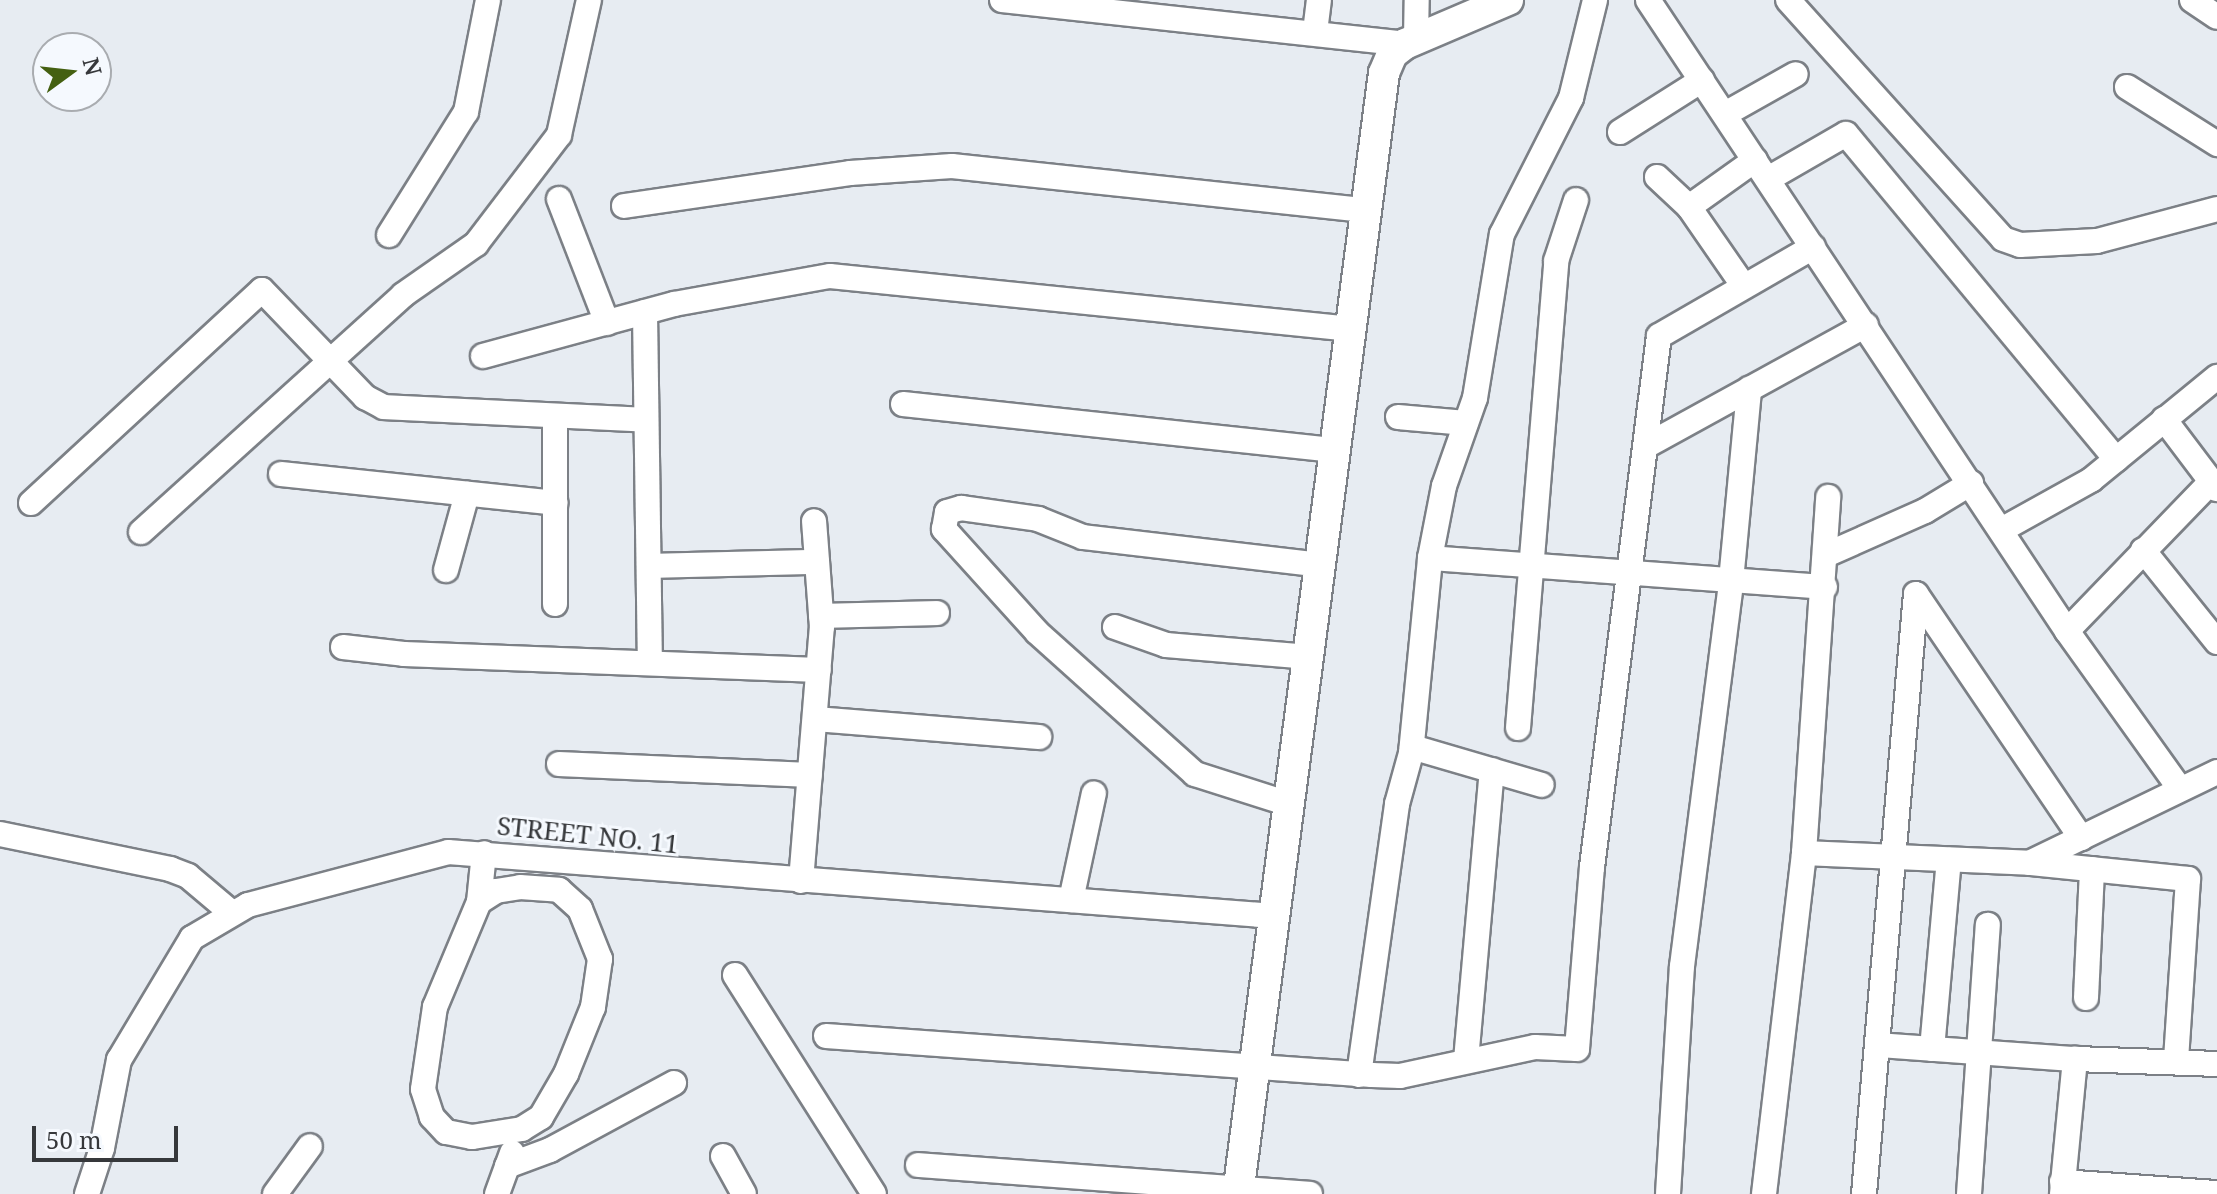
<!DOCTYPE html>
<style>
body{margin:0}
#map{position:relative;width:2217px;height:1194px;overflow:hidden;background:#e7ecf2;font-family:"Noto Serif",serif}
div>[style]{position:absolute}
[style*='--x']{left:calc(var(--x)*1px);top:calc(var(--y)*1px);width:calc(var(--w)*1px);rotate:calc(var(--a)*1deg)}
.roads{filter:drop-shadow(2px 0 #7c8086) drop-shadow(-2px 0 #7c8086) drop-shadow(0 2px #7c8086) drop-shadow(0 -2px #7c8086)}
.minor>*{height:24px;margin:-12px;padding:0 12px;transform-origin:12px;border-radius:12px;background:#fff}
.tertiary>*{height:30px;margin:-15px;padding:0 15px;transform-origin:15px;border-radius:15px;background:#fff}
span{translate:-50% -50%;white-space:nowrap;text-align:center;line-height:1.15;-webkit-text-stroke:6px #f5f9fe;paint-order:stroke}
.street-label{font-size:26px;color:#36383b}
.north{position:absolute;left:32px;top:32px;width:80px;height:80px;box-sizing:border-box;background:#f5f9fe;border:2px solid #a9acb0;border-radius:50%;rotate:75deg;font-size:22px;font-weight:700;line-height:32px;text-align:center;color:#36383b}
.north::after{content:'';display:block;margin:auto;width:28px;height:36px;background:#446011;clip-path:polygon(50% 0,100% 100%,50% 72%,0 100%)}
.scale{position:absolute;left:32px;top:1126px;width:146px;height:36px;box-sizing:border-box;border:4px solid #36383b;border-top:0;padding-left:10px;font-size:24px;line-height:28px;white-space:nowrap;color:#36383b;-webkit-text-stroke:6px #f5f9fe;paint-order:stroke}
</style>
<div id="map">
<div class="roads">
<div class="minor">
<div style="--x:1002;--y:0;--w:405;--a:6.2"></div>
<div style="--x:1648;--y:0;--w:757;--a:56.41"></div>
<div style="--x:2067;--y:631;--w:194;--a:54.4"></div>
<div style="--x:1788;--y:0;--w:321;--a:48"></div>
<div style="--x:2003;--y:239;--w:18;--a:19"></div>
<div style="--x:2020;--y:245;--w:77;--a:-3"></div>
<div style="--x:2097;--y:241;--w:124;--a:-14.9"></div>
<div style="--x:2192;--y:0;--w:30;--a:34"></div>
<div style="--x:1315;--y:32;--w:32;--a:-83"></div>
<div style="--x:1416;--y:39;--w:39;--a:-89"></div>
<div style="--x:2127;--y:87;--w:107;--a:32.3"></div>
<div style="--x:1725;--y:114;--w:81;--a:-29.4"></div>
<div style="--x:1620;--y:132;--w:97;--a:-32.4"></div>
<div style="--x:1657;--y:177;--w:44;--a:43.2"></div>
<div style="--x:1689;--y:207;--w:95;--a:55.3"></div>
<div style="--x:1768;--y:179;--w:90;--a:-30"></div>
<div style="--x:1846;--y:134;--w:423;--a:50.3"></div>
<div style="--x:559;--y:199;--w:133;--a:68.8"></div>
<div style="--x:624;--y:206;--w:228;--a:-8.3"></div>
<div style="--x:850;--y:173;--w:102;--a:-3.9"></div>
<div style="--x:952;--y:166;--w:417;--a:6.1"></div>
<div style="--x:1689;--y:207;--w:81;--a:-35.5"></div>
<div style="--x:389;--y:235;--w:145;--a:-58"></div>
<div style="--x:466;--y:112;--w:114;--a:-78.9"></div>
<div style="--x:645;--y:312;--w:350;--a:89.2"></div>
<div style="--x:483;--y:356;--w:198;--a:-15.2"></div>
<div style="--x:674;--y:304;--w:158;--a:-10.2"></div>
<div style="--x:830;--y:276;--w:524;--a:5.81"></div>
<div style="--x:903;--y:404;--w:434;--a:6.1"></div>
<div style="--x:555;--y:416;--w:188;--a:90"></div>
<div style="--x:1398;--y:417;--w:68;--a:5"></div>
<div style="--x:2164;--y:419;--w:88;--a:52.9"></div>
<div style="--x:1646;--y:446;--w:251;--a:-28.8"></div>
<div style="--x:281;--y:474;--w:276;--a:6"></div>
<div style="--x:31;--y:503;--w:314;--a:-42.7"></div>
<div style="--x:262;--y:290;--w:149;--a:46.1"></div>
<div style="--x:365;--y:397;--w:21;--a:28"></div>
<div style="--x:384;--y:407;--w:262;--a:2.8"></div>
<div style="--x:2003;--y:529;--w:101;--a:-29.1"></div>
<div style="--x:2091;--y:480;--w:163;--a:-39.3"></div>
<div style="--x:141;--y:532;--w:353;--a:-42.1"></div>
<div style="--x:403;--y:295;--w:89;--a:-34.9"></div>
<div style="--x:476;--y:244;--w:137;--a:-52.7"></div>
<div style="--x:559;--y:135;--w:138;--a:-77.5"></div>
<div style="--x:2143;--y:550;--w:118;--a:51.2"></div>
<div style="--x:1828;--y:554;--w:106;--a:-23.9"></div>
<div style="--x:1925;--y:511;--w:54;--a:-31.3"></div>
<div style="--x:1430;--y:558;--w:396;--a:4.2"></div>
<div style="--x:649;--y:566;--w:168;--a:-1.4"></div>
<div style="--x:446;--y:570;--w:79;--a:-74.6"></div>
<div style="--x:1916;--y:594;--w:295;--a:55.9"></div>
<div style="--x:821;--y:616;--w:116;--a:-1.5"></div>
<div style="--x:1115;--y:627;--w:54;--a:19.4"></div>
<div style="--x:1166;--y:645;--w:144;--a:4.8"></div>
<div style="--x:2067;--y:631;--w:209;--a:-46"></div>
<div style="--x:343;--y:647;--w:61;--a:6.5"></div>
<div style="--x:404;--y:654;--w:415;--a:2.2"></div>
<div style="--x:815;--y:719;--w:225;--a:4.6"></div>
<div style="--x:1518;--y:728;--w:469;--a:-85.3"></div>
<div style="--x:1556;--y:261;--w:64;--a:-71.8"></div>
<div style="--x:1412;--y:747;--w:135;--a:16.3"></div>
<div style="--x:559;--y:764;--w:251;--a:2.5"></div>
<div style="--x:1289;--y:804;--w:99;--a:-162.3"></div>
<div style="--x:1195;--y:774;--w:212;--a:-138.1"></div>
<div style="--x:1037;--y:632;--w:139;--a:-132.1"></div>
<div style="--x:944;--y:529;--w:17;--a:-80"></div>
<div style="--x:947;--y:512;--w:15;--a:-16"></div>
<div style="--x:961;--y:508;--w:78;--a:8.1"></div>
<div style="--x:1038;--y:519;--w:48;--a:21.8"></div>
<div style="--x:1083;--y:537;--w:240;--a:6.7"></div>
<div style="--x:0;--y:834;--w:174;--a:11.6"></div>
<div style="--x:170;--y:869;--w:19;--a:21"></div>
<div style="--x:188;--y:876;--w:57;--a:40.1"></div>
<div style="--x:1804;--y:853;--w:225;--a:2.5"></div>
<div style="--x:2029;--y:863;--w:209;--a:-25.8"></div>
<div style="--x:2031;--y:863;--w:158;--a:5.8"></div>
<div style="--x:2188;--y:879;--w:183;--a:93.8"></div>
<div style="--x:801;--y:881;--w:255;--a:-85.3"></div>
<div style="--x:822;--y:627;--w:106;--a:-94.3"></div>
<div style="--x:1071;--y:900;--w:109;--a:-77.9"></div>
<div style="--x:479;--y:902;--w:20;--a:-33"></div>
<div style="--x:496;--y:891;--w:24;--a:-9"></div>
<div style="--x:520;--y:887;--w:39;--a:4"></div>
<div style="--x:559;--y:890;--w:28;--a:42"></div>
<div style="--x:580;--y:909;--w:54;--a:68.2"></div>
<div style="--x:600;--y:959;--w:49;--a:98.3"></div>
<div style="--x:593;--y:1007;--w:72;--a:111.9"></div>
<div style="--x:566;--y:1074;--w:50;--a:120.2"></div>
<div style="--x:541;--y:1117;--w:22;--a:148"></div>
<div style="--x:522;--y:1129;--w:51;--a:170.9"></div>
<div style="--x:472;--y:1137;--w:26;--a:-169"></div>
<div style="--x:446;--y:1132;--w:21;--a:-133"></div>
<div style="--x:432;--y:1117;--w:29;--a:-108"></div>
<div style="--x:423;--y:1089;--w:83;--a:-81.7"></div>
<div style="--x:435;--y:1007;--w:114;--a:-67.3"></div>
<div style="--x:479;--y:902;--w:49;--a:-84.2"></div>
<div style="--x:735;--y:975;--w:259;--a:57.6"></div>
<div style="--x:2086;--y:998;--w:129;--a:-87.3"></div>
<div style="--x:826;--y:1036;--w:547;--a:4.09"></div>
<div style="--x:1372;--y:1075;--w:28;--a:2"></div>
<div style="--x:1400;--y:1076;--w:138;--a:-12.1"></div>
<div style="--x:1535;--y:1047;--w:42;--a:2.7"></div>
<div style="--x:1577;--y:1049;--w:183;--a:-85.3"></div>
<div style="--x:1592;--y:867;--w:535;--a:-82.81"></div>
<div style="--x:1659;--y:336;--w:178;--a:-30"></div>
<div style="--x:1878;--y:1045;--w:197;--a:4.1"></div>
<div style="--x:1932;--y:1049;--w:190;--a:-84.9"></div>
<div style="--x:1466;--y:1060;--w:291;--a:-84.9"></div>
<div style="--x:1359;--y:1075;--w:274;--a:-82"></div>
<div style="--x:1397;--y:804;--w:53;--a:-74.6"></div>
<div style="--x:1411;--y:753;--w:196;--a:-84.4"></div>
<div style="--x:1430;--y:558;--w:73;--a:-79"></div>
<div style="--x:1444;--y:486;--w:93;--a:-70.6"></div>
<div style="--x:1475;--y:398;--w:166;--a:-80.7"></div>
<div style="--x:1502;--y:234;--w:153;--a:-63.1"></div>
<div style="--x:1571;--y:98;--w:101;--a:-76.2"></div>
<div style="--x:723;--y:1156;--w:43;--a:61.1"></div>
<div style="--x:918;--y:1165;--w:393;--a:4.2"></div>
<div style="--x:507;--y:1166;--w:46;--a:-20.4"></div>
<div style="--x:550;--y:1150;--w:141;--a:-28.4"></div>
<div style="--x:2062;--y:1182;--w:155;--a:4.1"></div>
<div style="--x:87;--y:1194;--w:48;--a:-71.9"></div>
<div style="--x:102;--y:1148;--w:90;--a:-79.1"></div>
<div style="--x:119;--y:1060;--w:142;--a:-59.1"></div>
<div style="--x:192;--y:938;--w:65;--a:-30.5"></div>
<div style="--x:248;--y:905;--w:207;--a:-14.8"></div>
<div style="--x:448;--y:852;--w:828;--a:4.43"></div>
<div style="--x:275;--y:1194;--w:59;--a:-53.9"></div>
<div style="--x:497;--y:1194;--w:44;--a:-69.9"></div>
<div style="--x:1668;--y:1194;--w:228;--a:-86.5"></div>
<div style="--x:1682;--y:966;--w:388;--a:-82.7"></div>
<div style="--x:1731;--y:581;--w:193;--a:-84.6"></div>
<div style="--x:1764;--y:1194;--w:343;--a:-83.3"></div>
<div style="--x:1804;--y:853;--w:357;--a:-86.1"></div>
<div style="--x:1864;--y:1194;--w:602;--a:-85.05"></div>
<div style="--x:1969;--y:1194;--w:270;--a:-86"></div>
<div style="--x:2062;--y:1194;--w:136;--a:-84.5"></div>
<div style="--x:2075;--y:1059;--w:142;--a:2"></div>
</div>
<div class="tertiary">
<div style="--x:1238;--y:1194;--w:1130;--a:-82.58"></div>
<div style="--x:1384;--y:73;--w:21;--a:-67"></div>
<div style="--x:1392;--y:54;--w:16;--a:-38"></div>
<div style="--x:1405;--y:44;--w:112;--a:-23.1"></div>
</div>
</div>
<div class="street-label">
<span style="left:588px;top:835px;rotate:6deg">STREET NO. 11</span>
</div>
<div class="north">N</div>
<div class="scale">50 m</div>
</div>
